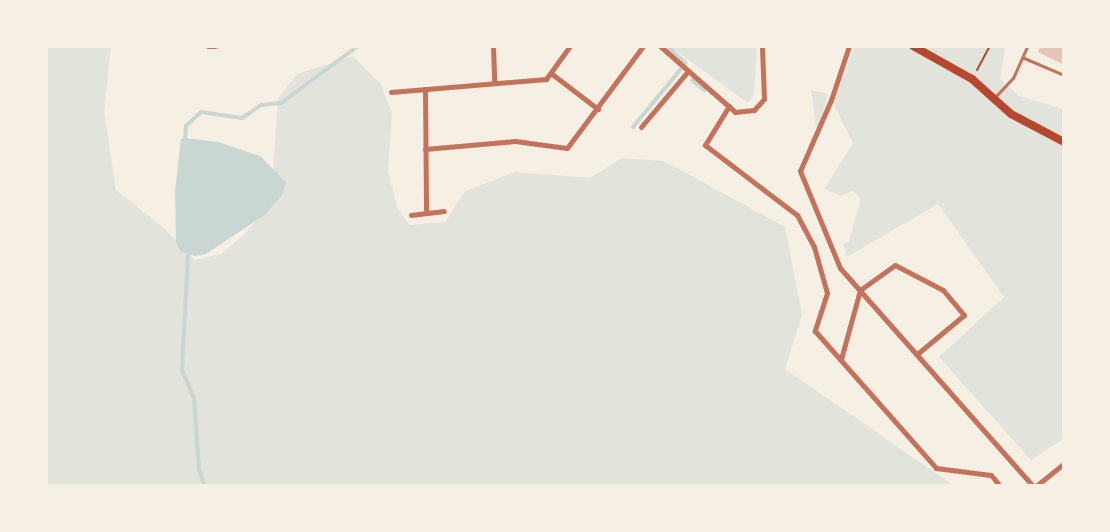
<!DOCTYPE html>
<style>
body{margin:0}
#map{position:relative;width:1110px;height:532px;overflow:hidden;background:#f6efe4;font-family:Karla,sans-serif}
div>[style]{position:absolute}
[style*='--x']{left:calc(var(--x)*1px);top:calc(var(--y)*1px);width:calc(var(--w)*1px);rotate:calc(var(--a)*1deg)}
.green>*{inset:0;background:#e2e4dc}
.water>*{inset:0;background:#c9d6d2}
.stream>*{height:4px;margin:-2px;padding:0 2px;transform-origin:2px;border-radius:2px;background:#c9d6d2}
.building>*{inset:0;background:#e6c5b7}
.path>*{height:2px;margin:-1px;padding:0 1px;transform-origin:1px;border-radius:1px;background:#b5482f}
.service>*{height:3px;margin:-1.5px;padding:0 1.5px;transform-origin:1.5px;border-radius:1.5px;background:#c5725c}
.minor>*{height:5px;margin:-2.5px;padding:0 2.5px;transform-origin:2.5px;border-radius:2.5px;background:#c5725c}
.secondary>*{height:8px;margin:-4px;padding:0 4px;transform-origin:4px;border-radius:4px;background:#b5482f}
span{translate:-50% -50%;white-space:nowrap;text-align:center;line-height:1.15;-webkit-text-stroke:5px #f6efe4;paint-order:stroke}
.frame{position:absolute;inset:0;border:48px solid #f6efe4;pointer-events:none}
</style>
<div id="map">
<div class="green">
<div style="clip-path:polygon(46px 47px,111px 47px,104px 112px,116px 190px,164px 228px,195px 260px,221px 254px,245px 234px,271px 202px,278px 98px,297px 74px,353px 56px,380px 83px,392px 113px,388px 172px,398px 209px,410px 225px,445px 222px,465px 191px,515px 172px,590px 178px,622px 158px,664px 161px,785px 227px,802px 315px,785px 369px,953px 485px,47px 485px)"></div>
<div style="clip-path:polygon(757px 47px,754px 95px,748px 103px,672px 48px)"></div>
<div style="clip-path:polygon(854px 47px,1005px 47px,1000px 79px,1019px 96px,1063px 109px,1063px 439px,1031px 460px,939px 357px,1004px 297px,938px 204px,847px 257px,843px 244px,849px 241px,861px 198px,852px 191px,841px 196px,824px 189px,853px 143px,834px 105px)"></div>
<div style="clip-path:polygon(811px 90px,828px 94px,819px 126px,816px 126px)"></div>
</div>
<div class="water">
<div style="clip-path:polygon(185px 138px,218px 142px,260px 156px,286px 182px,282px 195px,266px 214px,206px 254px,195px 256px,180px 251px,176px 242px,175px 191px,181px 139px)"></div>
</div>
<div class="stream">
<div style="--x:667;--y:46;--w:25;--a:43"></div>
<div style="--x:692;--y:80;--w:16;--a:40"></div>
<div style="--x:633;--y:127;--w:74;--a:-50.5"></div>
<div style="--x:185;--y:138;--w:12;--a:-85"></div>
<div style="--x:186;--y:126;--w:21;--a:-43"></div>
<div style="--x:201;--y:112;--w:41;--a:8.3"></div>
<div style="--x:242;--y:118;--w:23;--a:-34"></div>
<div style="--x:261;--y:105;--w:20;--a:-6"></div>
<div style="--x:281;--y:103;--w:96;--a:-36.5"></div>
<div style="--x:188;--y:255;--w:115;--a:93"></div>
<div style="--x:182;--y:370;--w:30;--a:67"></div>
<div style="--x:194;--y:398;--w:71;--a:86"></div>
<div style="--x:199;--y:469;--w:18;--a:71"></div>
</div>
<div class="building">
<div style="clip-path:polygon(1041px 46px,1064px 46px,1062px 64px,1038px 52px)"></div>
</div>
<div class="path">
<div style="--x:977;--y:70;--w:27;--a:-62"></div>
</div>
<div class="service">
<div style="--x:1024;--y:58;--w:43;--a:23"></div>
<div style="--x:995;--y:97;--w:26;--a:-47"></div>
<div style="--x:1013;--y:78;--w:35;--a:-66"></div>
</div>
<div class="minor">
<div style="--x:208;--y:46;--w:7;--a:0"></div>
<div style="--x:493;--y:46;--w:37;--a:88"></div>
<div style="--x:660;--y:46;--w:100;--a:41.3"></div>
<div style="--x:735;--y:112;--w:19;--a:-6"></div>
<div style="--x:754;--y:110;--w:15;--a:-48"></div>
<div style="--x:764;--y:99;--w:53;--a:-92.2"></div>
<div style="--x:849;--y:46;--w:57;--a:108.4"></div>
<div style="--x:831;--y:100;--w:77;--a:113.6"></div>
<div style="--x:800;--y:171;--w:105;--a:67.6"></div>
<div style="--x:840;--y:268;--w:291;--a:48.5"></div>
<div style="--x:552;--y:74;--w:58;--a:37.3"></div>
<div style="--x:425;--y:89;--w:124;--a:89.5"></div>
<div style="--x:391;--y:92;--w:156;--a:-4.8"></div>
<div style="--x:546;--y:79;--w:41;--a:-54"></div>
<div style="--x:729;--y:106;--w:46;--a:121.6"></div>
<div style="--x:705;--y:145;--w:116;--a:37.3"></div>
<div style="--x:797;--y:215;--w:36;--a:62"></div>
<div style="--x:814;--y:247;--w:48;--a:74.2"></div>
<div style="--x:827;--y:293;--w:40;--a:108"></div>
<div style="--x:815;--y:331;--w:183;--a:48.5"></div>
<div style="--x:936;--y:468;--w:55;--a:7.3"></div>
<div style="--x:991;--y:475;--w:14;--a:51"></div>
<div style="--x:641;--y:127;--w:73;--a:-50"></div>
<div style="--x:425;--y:149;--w:90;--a:-5.1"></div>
<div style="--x:515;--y:141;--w:52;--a:7.7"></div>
<div style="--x:567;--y:148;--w:127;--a:-53.3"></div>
<div style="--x:411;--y:215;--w:33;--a:-7"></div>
<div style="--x:841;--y:359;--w:72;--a:-74.6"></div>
<div style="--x:860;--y:290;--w:43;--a:-35.5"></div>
<div style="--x:895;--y:265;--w:54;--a:27.5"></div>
<div style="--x:943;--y:290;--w:33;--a:50"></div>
<div style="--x:964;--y:315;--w:61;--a:140.3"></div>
<div style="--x:1036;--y:486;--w:36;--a:-39"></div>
</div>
<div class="secondary">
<div style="--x:913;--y:46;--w:68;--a:29.2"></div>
<div style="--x:972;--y:79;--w:52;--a:41.9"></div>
<div style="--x:1011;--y:114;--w:60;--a:27.8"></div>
</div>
<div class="frame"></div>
</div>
